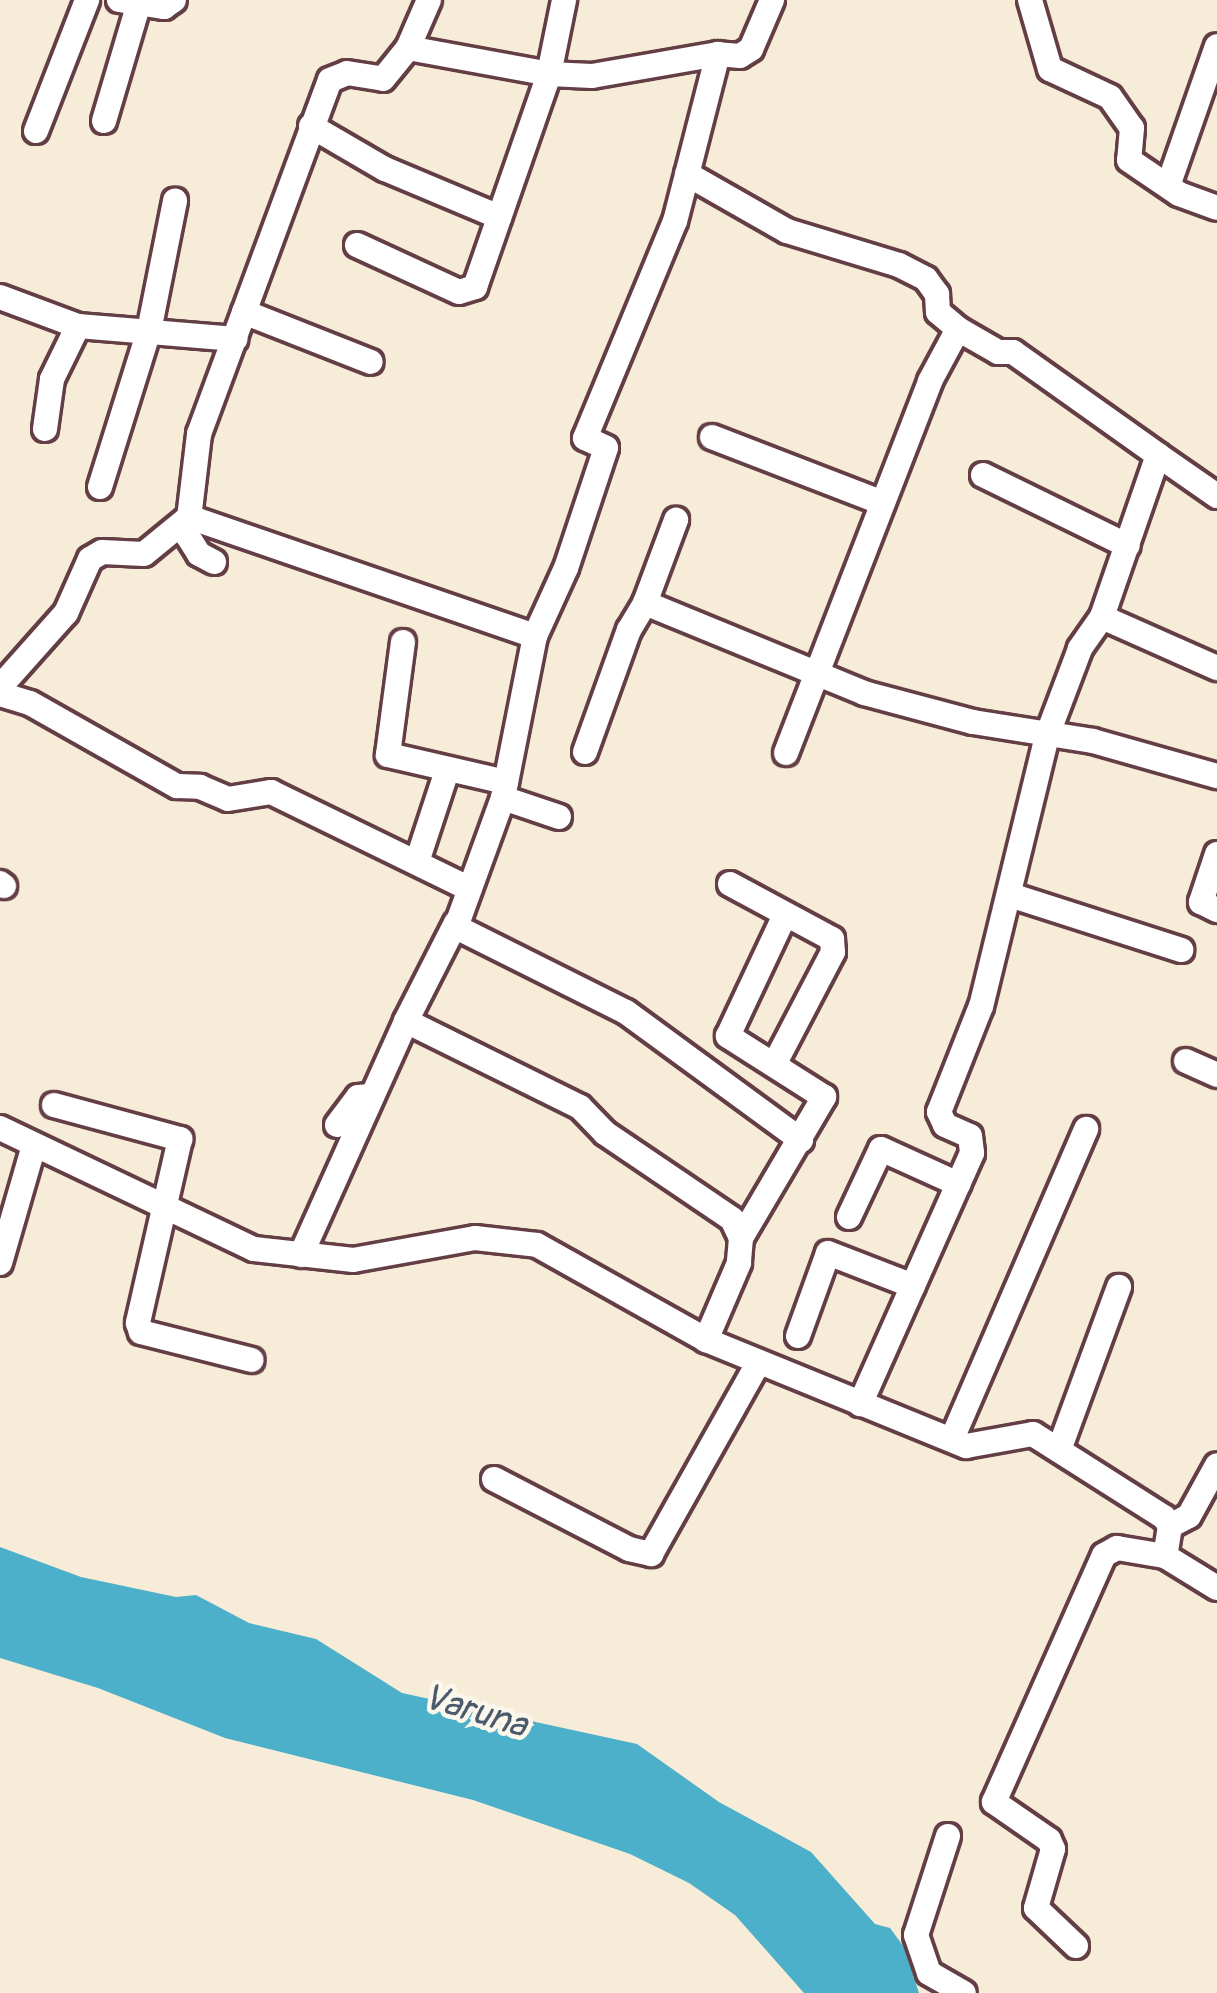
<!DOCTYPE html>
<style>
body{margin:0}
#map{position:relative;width:1217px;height:1993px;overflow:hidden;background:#f7ecd7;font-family:Pangolin,sans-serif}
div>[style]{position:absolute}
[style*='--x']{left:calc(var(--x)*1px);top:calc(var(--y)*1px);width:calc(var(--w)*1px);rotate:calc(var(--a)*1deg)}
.water>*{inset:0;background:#4cb0cb}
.roads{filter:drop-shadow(3px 0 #643e45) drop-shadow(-3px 0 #643e45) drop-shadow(0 3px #643e45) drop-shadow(0 -3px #643e45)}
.minor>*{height:24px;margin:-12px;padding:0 12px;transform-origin:12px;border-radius:12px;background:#fff}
span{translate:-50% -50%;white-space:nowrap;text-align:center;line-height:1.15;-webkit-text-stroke:9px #fbf7ec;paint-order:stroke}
.water-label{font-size:36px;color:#4b596b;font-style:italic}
</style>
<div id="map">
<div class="water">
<div style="clip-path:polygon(0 1547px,81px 1577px,176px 1597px,196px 1595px,249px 1623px,316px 1639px,402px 1693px,637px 1744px,719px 1802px,811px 1852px,875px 1924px,890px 1928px,904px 1947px,919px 1993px,804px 1993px,735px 1915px,689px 1883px,630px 1854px,473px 1800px,225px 1738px,98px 1688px,0 1658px)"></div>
</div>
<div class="roads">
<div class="minor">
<div style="--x:119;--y:0;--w:46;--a:8.8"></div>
<div style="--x:164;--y:7;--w:12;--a:-35"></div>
<div style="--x:772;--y:0;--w:53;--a:113.2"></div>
<div style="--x:751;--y:49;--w:13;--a:148"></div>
<div style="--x:740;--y:56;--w:22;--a:-175"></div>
<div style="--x:718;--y:54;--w:172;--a:104.4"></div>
<div style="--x:675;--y:221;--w:235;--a:112.5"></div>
<div style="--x:585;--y:438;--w:23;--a:25"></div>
<div style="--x:606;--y:448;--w:126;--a:108.4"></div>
<div style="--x:566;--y:568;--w:75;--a:114.5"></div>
<div style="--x:535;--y:636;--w:165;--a:101.2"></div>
<div style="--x:503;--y:798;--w:137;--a:110"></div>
<div style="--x:456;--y:927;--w:190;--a:26.6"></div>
<div style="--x:626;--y:1012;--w:217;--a:36.2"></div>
<div style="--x:1030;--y:0;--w:72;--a:73.8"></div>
<div style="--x:1050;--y:69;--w:66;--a:25"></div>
<div style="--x:1110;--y:97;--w:38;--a:55"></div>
<div style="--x:1132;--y:128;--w:32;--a:95"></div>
<div style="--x:1129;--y:160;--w:60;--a:34.2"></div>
<div style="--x:1179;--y:194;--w:40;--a:20.2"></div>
<div style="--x:408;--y:48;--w:52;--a:-66.4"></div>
<div style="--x:104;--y:121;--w:123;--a:-73.5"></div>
<div style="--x:311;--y:126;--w:86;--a:30.2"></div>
<div style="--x:385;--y:169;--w:124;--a:22.8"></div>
<div style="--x:36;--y:131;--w:141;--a:-68.7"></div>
<div style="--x:687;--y:174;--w:115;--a:29.7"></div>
<div style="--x:787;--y:231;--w:117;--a:16.9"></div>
<div style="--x:899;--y:265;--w:30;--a:27"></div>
<div style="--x:926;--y:279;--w:19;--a:54"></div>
<div style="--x:937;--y:294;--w:18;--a:87"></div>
<div style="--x:938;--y:312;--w:26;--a:40"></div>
<div style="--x:958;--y:329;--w:46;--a:29.9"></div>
<div style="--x:998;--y:352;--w:15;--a:0"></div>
<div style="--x:1013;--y:352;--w:178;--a:35.4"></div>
<div style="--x:1158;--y:455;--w:171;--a:109.1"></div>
<div style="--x:1102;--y:617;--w:39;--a:125"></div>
<div style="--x:1080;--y:649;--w:93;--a:110.8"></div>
<div style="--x:1047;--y:736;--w:278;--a:103.7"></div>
<div style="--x:981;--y:1006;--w:114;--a:111.6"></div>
<div style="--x:939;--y:1112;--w:14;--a:65"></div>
<div style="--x:945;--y:1125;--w:27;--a:24"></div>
<div style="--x:970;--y:1136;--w:17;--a:83"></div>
<div style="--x:972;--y:1153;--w:275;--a:114"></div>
<div style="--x:1168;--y:186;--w:148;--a:-70.7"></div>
<div style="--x:357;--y:245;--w:112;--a:24.7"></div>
<div style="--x:459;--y:292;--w:17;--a:-17"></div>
<div style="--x:475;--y:287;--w:225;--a:-70.8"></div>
<div style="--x:549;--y:74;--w:76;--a:-78.5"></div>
<div style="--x:0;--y:297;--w:83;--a:20.4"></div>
<div style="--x:244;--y:312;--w:136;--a:21.5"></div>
<div style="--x:45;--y:429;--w:50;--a:-82"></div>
<div style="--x:52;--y:379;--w:59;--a:-63.9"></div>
<div style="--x:78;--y:326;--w:158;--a:4.7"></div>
<div style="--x:712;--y:437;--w:183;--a:21.1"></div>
<div style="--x:1158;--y:455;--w:72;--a:34.8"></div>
<div style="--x:983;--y:475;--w:161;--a:26.1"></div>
<div style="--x:100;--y:487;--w:164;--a:-72.6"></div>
<div style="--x:149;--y:331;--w:133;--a:-78.7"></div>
<div style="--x:214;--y:562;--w:17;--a:-152"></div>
<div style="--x:199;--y:554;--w:22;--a:-122"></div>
<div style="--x:187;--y:535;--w:102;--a:-83.2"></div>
<div style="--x:199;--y:434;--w:377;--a:-69.7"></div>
<div style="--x:330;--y:80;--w:18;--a:-22"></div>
<div style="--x:347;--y:73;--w:36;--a:9"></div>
<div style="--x:383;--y:79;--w:40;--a:-51"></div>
<div style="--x:408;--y:48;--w:143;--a:10.4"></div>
<div style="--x:549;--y:74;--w:43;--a:2.7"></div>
<div style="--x:592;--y:76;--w:128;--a:-9.9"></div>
<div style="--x:645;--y:603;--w:89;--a:-69.5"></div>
<div style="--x:1102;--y:617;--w:126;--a:23.9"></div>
<div style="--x:403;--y:642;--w:114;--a:97.6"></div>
<div style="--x:388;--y:755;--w:121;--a:12.9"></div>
<div style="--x:0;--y:687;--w:99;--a:-48.3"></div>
<div style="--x:66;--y:613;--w:59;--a:-66"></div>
<div style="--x:90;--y:559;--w:14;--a:-30"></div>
<div style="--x:102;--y:552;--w:42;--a:2.7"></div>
<div style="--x:144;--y:554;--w:58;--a:-39.4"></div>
<div style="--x:189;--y:517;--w:366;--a:19"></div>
<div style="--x:0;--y:694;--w:31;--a:17"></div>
<div style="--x:30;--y:703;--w:169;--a:29.5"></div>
<div style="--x:177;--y:786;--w:23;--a:2"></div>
<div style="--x:200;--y:787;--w:30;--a:23"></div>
<div style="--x:228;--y:799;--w:44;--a:-9.2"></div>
<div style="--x:271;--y:792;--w:221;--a:26"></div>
<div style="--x:585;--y:752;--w:130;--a:-70.2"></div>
<div style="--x:629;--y:630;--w:31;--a:-59"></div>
<div style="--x:645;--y:603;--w:237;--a:22.3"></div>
<div style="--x:864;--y:693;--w:113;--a:14.9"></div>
<div style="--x:973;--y:722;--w:121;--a:9"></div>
<div style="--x:1093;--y:741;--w:129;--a:15.8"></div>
<div style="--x:786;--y:753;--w:399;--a:-68.8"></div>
<div style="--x:930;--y:381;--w:59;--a:-61.7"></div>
<div style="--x:503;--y:798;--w:59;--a:18.7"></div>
<div style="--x:1217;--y:854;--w:51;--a:108.4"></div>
<div style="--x:1201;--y:902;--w:18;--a:27"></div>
<div style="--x:417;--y:862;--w:96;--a:-71.8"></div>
<div style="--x:0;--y:883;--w:5;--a:37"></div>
<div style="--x:730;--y:884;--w:116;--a:28.3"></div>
<div style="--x:832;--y:939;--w:13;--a:86"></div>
<div style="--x:833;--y:952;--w:127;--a:117.6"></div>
<div style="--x:1010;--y:895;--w:180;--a:17.8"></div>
<div style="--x:406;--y:1021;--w:194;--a:26.3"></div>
<div style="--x:580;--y:1107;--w:36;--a:46"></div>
<div style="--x:605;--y:1133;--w:153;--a:34.1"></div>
<div style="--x:732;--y:1219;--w:21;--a:65"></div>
<div style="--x:741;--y:1238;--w:25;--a:95"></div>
<div style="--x:739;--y:1263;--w:84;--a:113.2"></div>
<div style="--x:1186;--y:1061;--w:34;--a:24"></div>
<div style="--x:54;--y:1105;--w:131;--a:15.1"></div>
<div style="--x:180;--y:1139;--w:189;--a:102.9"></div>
<div style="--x:138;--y:1323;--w:9;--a:72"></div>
<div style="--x:141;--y:1332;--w:114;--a:14.2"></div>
<div style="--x:337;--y:1125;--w:35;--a:-53"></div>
<div style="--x:358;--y:1097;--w:12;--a:-5"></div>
<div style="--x:0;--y:1128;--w:281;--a:25.5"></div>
<div style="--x:254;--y:1249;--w:100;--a:6.3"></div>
<div style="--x:353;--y:1260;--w:124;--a:-10.2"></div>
<div style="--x:475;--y:1238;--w:62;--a:6.4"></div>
<div style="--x:537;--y:1245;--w:194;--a:29.3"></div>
<div style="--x:706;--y:1340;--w:281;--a:22.2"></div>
<div style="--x:966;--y:1446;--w:68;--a:-10.2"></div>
<div style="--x:1033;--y:1434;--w:155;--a:32.4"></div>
<div style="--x:1164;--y:1517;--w:11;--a:56"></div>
<div style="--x:1170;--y:1526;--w:30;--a:99"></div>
<div style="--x:1165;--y:1556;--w:61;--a:31.6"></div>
<div style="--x:849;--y:1217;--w:75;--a:-64.8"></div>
<div style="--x:881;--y:1149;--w:85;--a:24.4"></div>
<div style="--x:741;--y:1238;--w:164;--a:-59.5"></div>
<div style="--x:824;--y:1097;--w:114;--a:-147.6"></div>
<div style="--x:728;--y:1036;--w:134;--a:-64.8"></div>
<div style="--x:301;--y:1255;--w:256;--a:-65.8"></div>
<div style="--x:406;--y:1021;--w:110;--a:-63"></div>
<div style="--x:0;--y:1263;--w:123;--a:-73.9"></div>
<div style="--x:798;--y:1336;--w:88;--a:-70.1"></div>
<div style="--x:828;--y:1253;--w:91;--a:21.2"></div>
<div style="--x:952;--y:1439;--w:338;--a:-66.6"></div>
<div style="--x:1059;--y:1450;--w:174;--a:-69.8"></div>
<div style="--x:494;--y:1479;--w:152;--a:27.4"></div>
<div style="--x:629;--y:1549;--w:23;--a:13"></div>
<div style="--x:651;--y:1554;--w:219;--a:-60.7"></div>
<div style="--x:1170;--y:1526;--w:21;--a:-28"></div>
<div style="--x:1189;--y:1516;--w:58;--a:-61.2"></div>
<div style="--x:948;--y:1836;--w:104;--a:107.9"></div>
<div style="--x:916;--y:1935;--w:40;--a:71.1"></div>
<div style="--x:929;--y:1973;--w:40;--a:29.7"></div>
<div style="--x:1076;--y:1946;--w:55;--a:-136.5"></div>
<div style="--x:1036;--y:1908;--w:61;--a:-73.9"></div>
<div style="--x:1053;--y:1849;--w:10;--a:-114"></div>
<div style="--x:1049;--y:1840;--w:67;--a:-145.4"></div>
<div style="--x:994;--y:1802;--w:270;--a:-66"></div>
<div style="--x:1104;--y:1555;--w:15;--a:-28"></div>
<div style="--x:1117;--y:1548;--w:49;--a:9.5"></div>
</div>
</div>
<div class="water-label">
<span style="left:475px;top:1711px;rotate:17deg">Varuna</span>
</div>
</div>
